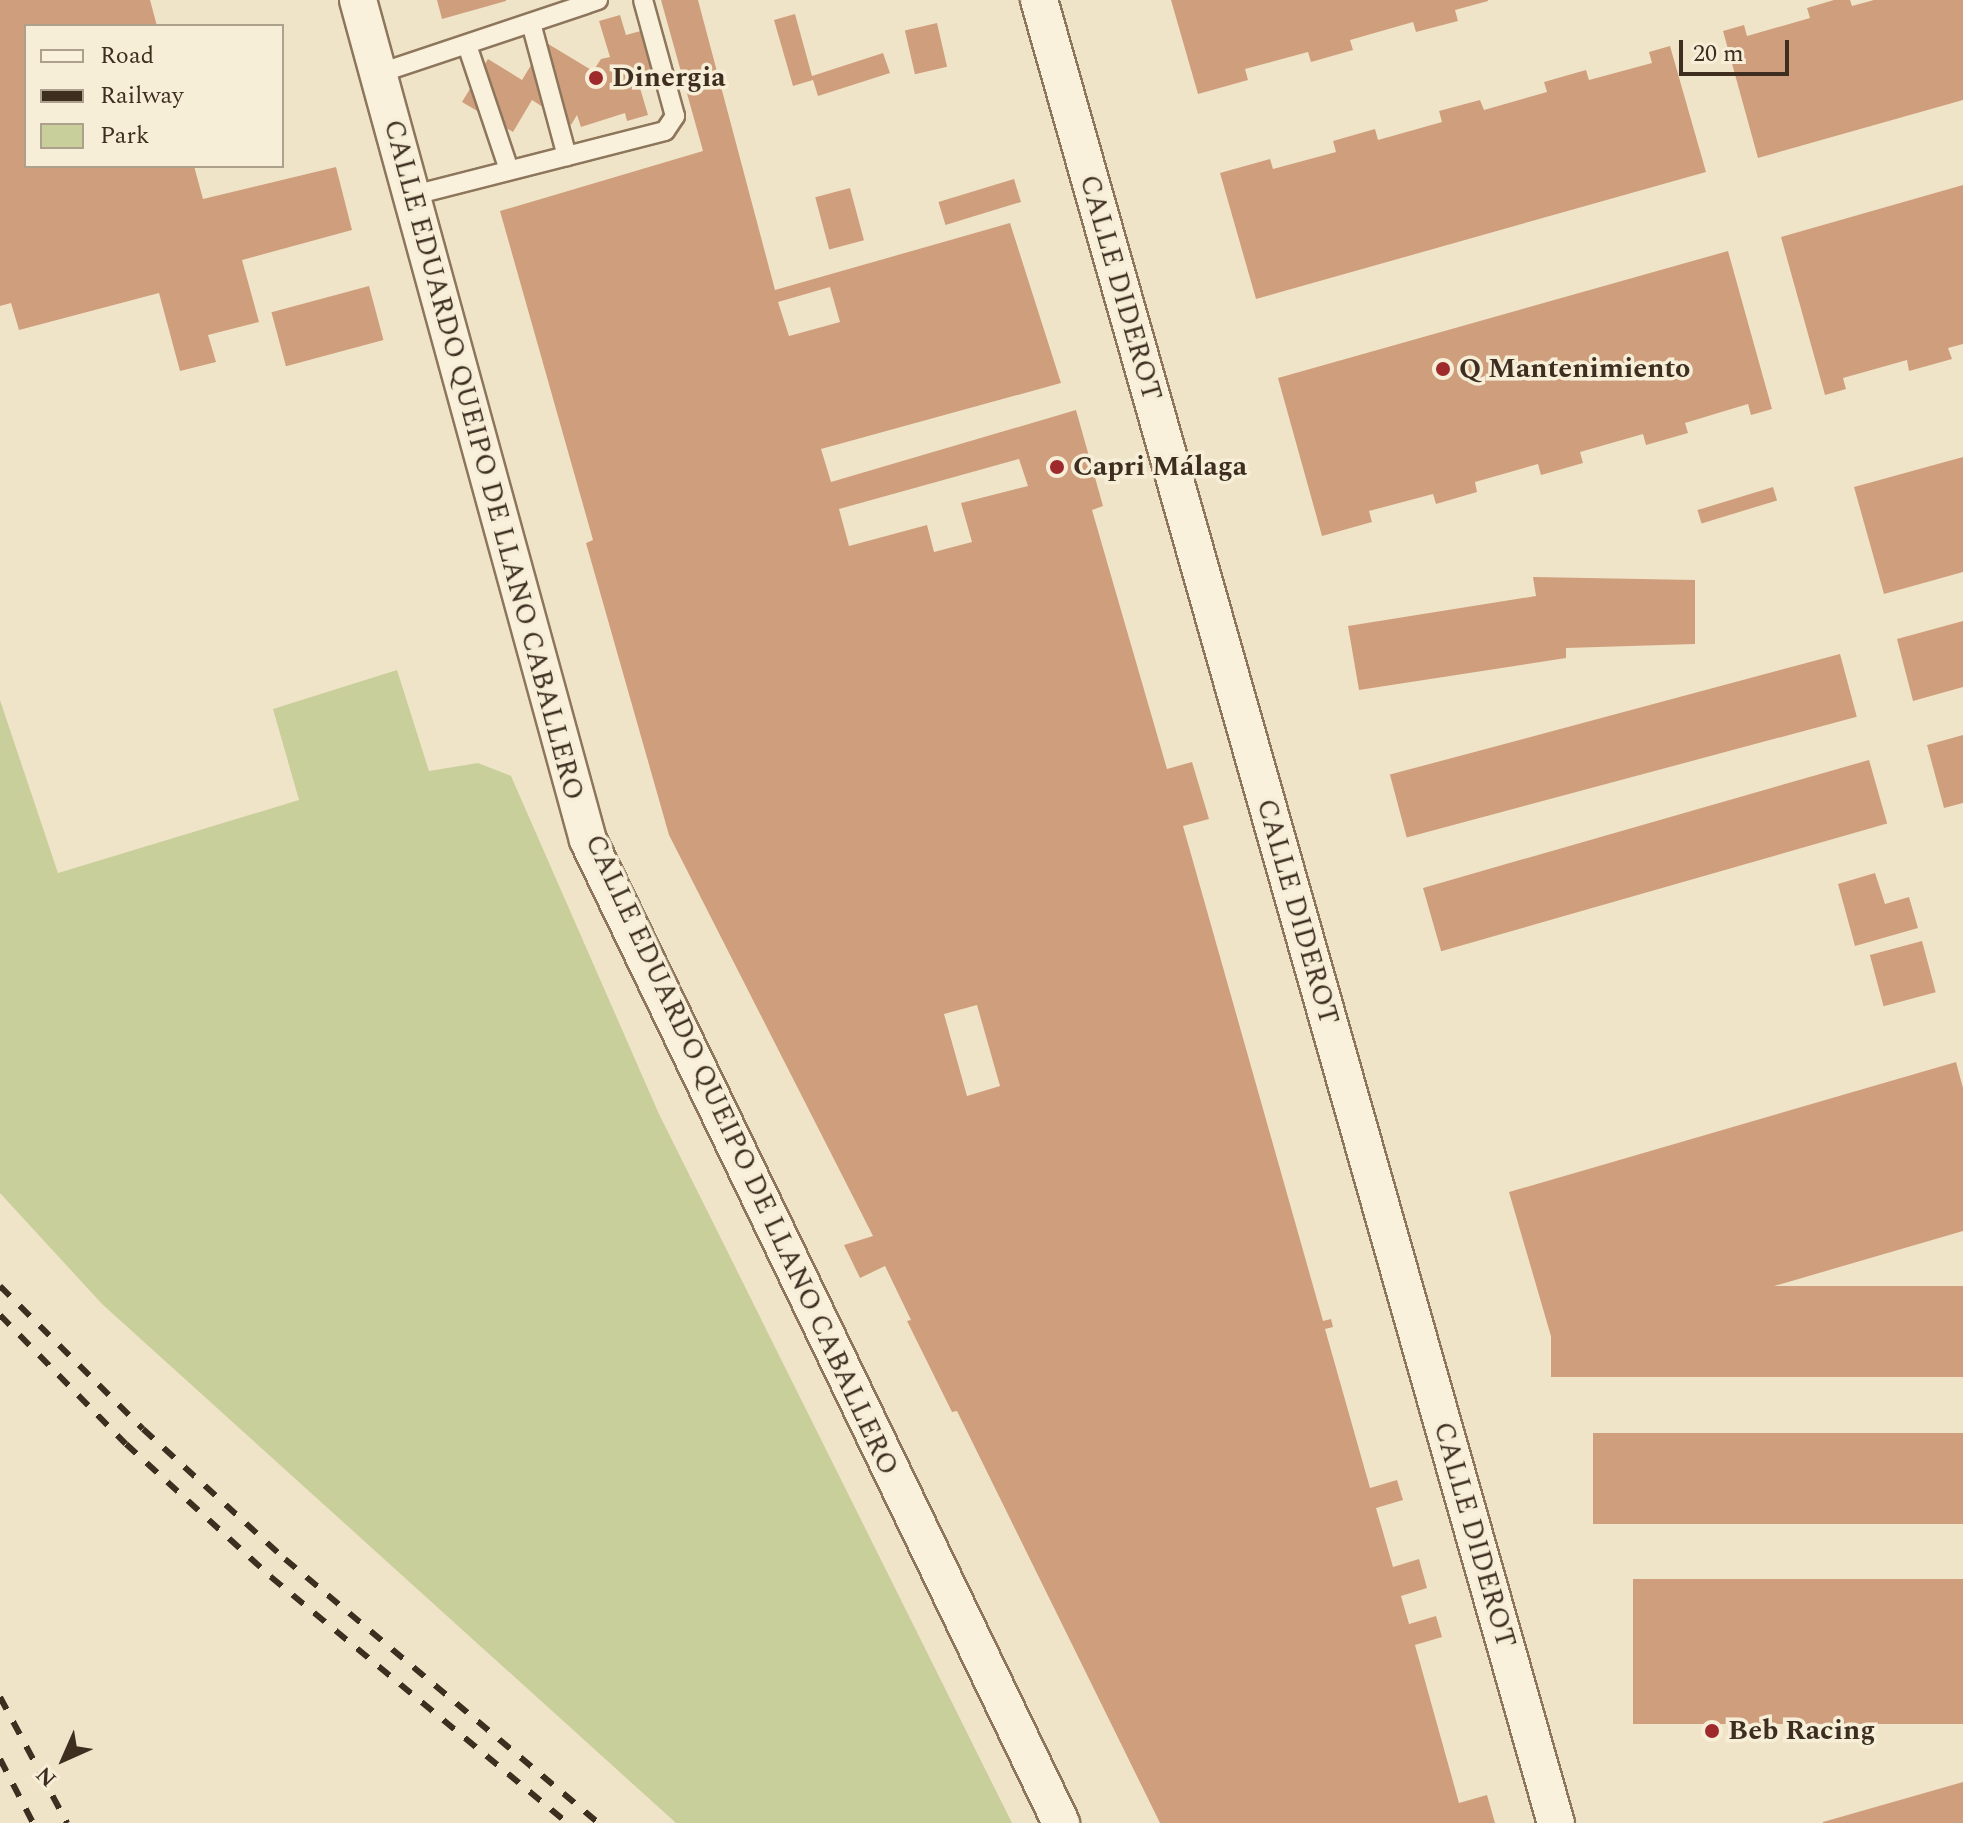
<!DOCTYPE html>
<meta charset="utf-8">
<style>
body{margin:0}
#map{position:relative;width:1963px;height:1823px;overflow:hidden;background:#f0e4c8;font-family:Spectral,serif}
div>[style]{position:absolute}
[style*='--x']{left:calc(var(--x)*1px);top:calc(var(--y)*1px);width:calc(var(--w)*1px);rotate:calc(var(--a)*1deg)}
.green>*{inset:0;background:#c9cf9b}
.building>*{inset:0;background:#cf9f7d;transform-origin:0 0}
.roads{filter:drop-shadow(2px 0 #8d765c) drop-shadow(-2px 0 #8d765c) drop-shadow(0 2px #8d765c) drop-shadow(0 -2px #8d765c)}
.lane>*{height:18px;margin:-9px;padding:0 9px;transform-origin:9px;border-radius:9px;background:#faf1dc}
.street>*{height:36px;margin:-18px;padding:0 18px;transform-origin:18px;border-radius:18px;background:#faf1dc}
.rail>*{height:6px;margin-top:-3px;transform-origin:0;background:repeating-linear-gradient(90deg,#3d2e20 0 14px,transparent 0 28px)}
.dots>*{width:22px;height:22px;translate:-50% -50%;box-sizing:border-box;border:4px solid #f7eed8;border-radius:50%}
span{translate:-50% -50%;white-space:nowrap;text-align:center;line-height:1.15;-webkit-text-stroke:7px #f7eed8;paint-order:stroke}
.poi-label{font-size:28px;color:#3d2e20;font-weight:700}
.left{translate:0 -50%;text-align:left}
.street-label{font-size:28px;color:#3d2e20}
.legend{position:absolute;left:24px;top:24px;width:260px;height:144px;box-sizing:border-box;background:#f7eed8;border:2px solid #ada18e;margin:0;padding:10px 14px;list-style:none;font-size:24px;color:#3d2e20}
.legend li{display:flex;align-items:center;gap:16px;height:40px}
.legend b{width:40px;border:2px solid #ada18e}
.north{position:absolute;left:24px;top:1719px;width:80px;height:80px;-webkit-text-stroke:6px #f7eed8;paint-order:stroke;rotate:225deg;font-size:22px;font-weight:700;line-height:32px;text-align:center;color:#3d2e20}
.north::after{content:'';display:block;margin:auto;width:28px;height:36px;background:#3d2e20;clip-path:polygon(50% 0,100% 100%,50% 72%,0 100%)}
.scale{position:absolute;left:1679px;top:40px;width:110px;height:36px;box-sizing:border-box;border:4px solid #3d2e20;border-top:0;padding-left:10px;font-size:24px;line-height:28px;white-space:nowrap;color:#3d2e20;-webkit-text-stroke:6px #f7eed8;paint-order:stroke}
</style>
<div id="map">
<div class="green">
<div style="clip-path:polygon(397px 670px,429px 771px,478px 763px,511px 776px,659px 1114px,1012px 1823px,676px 1823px,102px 1304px,0 1193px,0 700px,58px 873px,299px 800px,273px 709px)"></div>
</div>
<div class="building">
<div style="clip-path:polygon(0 0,150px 0,157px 26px,26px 26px,26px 166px,194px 166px,203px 199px,336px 167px,352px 230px,242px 260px,259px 322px,208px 335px,216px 362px,180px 371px,159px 293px,19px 330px,11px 303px,0 306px)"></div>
<div style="clip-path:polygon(437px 0,506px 0,506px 1px,442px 19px)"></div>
<div style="clip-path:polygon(evenodd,661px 0,698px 0,775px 290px,1010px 223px,1061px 383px,821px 449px,831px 482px,1076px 410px,1103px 506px,1092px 510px,1167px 769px,1192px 762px,1209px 819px,1183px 826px,1323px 1321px,1331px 1319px,1333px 1327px,1325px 1329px,1370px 1488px,1397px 1480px,1403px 1500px,1376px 1508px,1393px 1567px,1419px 1559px,1427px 1588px,1401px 1596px,1409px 1624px,1436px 1616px,1442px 1637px,1415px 1645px,1459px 1803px,1487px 1795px,1495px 1823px,1160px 1823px,957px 1411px,952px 1412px,907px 1321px,911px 1320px,885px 1266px,860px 1278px,844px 1245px,873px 1236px,669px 835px,586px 543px,593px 540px,500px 211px,703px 151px,661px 0,830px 287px,840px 322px,789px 336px,778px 302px,830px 287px,661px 0,1019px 459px,1028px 486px,961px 503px,972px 542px,934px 552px,927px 525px,849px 546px,839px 509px,1019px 459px,661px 0,977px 1005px,1000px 1086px,967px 1096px,944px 1014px,977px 1005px)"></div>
<div style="clip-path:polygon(1171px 0,1488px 0,1488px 1px,1455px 10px,1458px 21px,1416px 32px,1413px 22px,1350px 40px,1353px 50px,1311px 62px,1308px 52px,1245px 69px,1248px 80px,1198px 94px)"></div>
<div style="clip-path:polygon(1834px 0,1850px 0,1852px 6px,1874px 0,1963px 0,1963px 100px,1758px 158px,1723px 31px,1744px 25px,1747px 36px,1810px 18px,1807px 8px)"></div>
<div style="clip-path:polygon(795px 14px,812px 76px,883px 53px,890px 73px,818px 96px,813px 80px,793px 86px,774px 20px)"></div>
<div style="clip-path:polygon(620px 15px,626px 35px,659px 26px,674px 79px,640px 88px,648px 115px,627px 121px,625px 113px,581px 127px,577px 115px,571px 125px,532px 100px,513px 132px,462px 102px,488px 59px,522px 80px,545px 42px,593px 71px,601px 59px,610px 57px,599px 21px)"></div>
<div style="left:937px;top:23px;width:45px;height:33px;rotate:77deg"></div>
<div style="clip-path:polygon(1670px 46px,1706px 172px,1256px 299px,1220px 173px,1270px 159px,1273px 169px,1336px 152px,1333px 141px,1375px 129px,1378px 140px,1442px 122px,1439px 111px,1480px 100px,1484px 110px,1547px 92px,1544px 82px,1586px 70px,1589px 80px,1652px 63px,1649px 52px)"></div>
<div style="left:1014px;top:179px;width:24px;height:79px;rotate:73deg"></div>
<div style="clip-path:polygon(1963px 185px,1963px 344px,1948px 348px,1952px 359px,1909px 371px,1907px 360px,1843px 378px,1846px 389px,1825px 395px,1781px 237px)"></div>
<div style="left:850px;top:188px;width:54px;height:36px;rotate:75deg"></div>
<div style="clip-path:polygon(1728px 251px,1772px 409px,1751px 415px,1748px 404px,1685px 423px,1688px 433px,1646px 445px,1643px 434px,1580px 452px,1583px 463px,1541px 475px,1538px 464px,1475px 482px,1477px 492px,1436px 504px,1433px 494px,1369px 511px,1372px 522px,1322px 536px,1278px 378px)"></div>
<div style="left:369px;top:286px;width:56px;height:101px;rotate:75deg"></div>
<div style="clip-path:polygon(1963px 457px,1963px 572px,1884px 594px,1854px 487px)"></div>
<div style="left:1773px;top:487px;width:14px;height:79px;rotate:73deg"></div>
<div style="clip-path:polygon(1533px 577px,1695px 580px,1695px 644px,1566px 648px,1566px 658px,1359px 690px,1348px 626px,1536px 596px)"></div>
<div style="clip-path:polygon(1963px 621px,1963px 687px,1913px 701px,1897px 639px)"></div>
<div style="left:1840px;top:654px;width:65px;height:466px;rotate:75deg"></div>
<div style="clip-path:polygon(1963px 735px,1963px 803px,1944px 808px,1927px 745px)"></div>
<div style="left:1869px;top:760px;width:66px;height:464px;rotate:74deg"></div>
<div style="clip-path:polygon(1875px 873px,1885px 904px,1909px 897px,1918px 928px,1855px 946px,1838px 884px)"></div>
<div style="left:1922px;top:941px;width:53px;height:54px;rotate:75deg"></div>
<div style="clip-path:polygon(1956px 1062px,1963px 1088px,1963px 1231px,1555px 1350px,1509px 1192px)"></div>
<div style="left:1963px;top:1286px;width:91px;height:412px;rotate:90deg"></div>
<div style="left:1963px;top:1433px;width:91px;height:370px;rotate:90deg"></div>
<div style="left:1963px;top:1579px;width:145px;height:330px;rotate:90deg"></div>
<div style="clip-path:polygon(1963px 1782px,1963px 1823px,1823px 1823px,1823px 1822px)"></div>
</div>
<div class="roads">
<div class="lane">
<div style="--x:531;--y:23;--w:138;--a:74.9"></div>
<div style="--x:467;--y:45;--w:132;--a:71.4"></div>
<div style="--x:377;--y:74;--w:233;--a:-18.5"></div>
<div style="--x:410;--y:196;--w:263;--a:-14.3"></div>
<div style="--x:665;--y:131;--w:18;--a:-56"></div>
<div style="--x:675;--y:116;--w:120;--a:-105.4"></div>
</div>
<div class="street">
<div style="--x:358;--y:0;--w:871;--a:74.69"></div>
<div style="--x:588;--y:840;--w:1091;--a:64.3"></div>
<div style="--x:1039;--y:0;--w:1895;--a:74.17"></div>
</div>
</div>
<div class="rail">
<div style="--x:0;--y:1286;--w:202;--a:45"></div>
<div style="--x:143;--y:1429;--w:193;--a:42.5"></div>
<div style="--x:285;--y:1559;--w:410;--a:40.1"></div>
<div style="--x:0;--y:1315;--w:180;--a:45.7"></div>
<div style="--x:126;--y:1444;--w:197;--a:42.5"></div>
<div style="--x:271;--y:1577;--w:385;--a:39.7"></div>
<div style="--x:0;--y:1697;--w:143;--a:62"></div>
<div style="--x:0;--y:1759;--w:72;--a:62.7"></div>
</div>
<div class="dots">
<div style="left:596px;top:78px;background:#9e2a2b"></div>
<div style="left:1443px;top:369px;background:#9e2a2b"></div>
<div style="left:1057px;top:467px;background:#9e2a2b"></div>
<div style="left:1712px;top:1731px;background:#9e2a2b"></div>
</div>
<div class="poi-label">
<span class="left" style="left:612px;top:78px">Dinergia</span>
<span class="left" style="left:1459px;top:369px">Q Mantenimiento</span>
<span class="left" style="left:1073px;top:467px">Capri Málaga</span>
<span class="left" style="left:1728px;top:1731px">Beb Racing</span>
</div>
<div class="street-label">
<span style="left:1120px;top:288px;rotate:74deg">CALLE DIDEROT</span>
<span style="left:483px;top:460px;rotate:75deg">CALLE EDUARDO QUEIPO DE LLANO CABALLERO</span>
<span style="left:1297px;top:912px;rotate:74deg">CALLE DIDEROT</span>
<span style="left:741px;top:1155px;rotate:65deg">CALLE EDUARDO QUEIPO DE LLANO CABALLERO</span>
<span style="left:1474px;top:1535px;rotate:74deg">CALLE DIDEROT</span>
</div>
<ul class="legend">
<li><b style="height:10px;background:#faf1dc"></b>Road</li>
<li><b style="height:10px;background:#3d2e20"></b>Railway</li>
<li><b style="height:22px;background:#c9cf9b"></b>Park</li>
</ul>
<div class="north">N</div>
<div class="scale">20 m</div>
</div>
